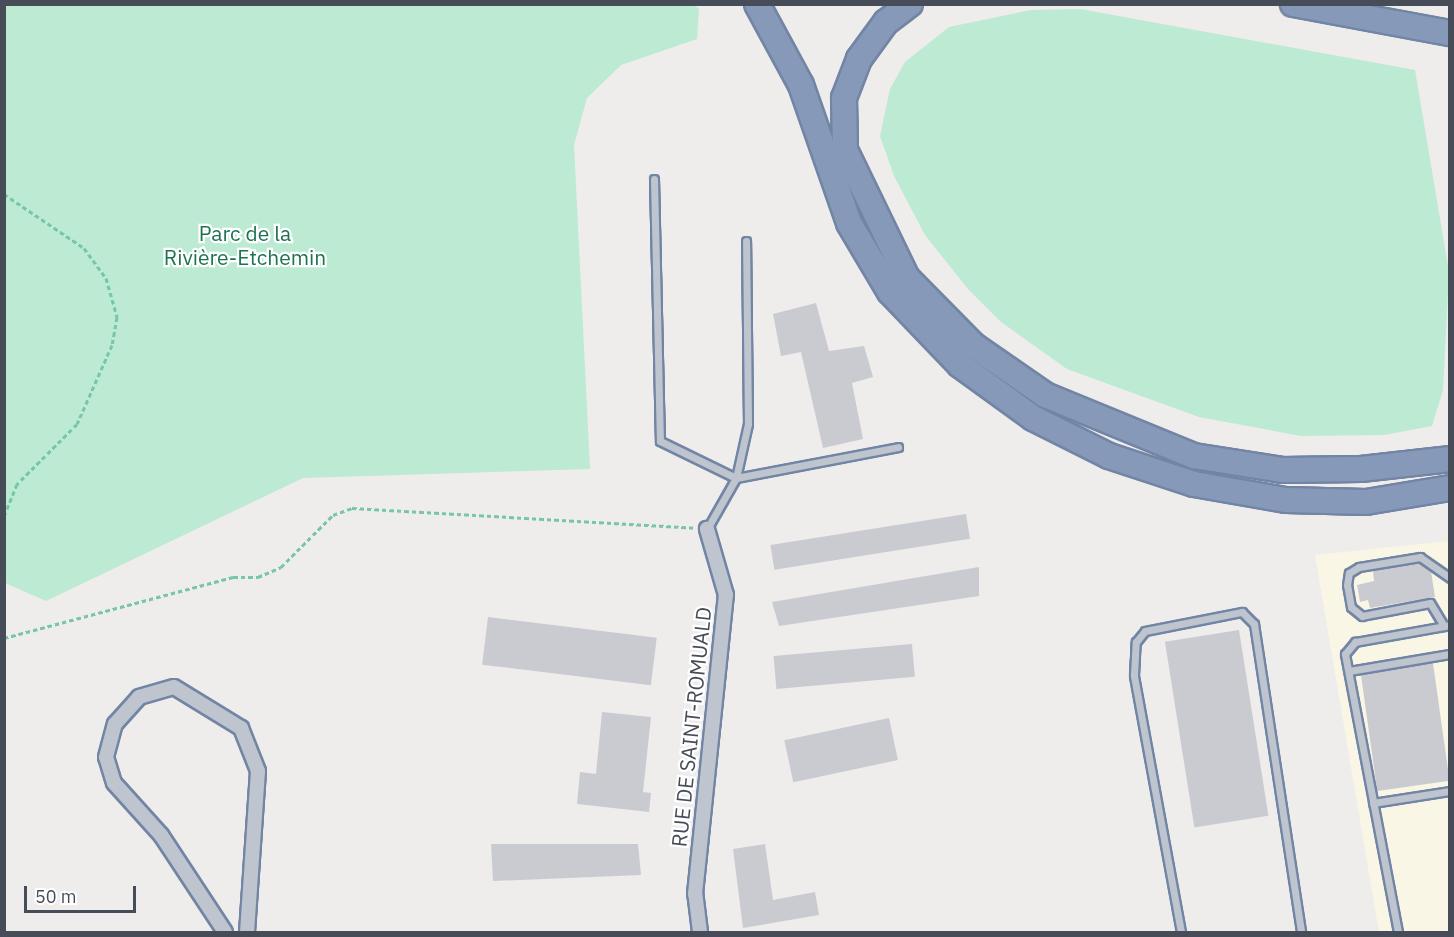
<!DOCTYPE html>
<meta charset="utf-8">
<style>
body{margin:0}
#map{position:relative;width:1454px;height:937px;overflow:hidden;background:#efecec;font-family:"IBM Plex Sans",sans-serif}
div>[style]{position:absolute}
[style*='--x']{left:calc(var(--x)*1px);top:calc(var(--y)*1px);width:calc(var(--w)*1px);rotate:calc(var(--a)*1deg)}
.commercial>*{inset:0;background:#faf6e5}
.green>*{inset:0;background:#bcead3}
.building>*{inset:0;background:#cacbd1;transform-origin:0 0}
.path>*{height:3px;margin-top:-1.5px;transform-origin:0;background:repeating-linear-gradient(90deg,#77c6a7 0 4.5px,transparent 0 7.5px)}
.roads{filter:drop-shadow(2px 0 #7285a4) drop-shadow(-2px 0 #7285a4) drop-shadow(0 2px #7285a4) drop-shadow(0 -2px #7285a4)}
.lane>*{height:7px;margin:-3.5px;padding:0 3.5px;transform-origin:3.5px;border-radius:3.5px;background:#bec5ce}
.street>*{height:14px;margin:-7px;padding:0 7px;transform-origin:7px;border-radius:7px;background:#bec5ce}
.highway>*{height:24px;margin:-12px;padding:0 12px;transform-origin:12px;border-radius:12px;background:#8799b8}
span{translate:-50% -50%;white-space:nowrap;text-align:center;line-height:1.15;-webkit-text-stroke:4.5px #fff;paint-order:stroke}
.park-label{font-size:21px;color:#1d7351}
.street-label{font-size:21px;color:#464d58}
.frame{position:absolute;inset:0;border:6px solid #464d58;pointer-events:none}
.scale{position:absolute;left:24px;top:886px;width:112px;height:27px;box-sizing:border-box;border:3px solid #464d58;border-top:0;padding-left:8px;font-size:18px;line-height:21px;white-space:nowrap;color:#464d58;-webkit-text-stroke:4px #fff;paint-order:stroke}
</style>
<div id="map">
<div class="commercial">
<div style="clip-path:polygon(1449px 541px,1449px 932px,1379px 932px,1315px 555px)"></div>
</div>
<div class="green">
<div style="clip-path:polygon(692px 5px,699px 8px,697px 39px,621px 65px,587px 98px,574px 145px,590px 469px,303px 478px,46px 601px,5px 583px,5px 5px)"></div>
<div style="clip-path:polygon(1080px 9px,1415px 70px,1449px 272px,1443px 390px,1432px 426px,1384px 435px,1301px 436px,1199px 417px,1067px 369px,1001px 322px,968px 289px,925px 235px,894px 176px,880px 136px,890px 89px,905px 62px,949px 27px,1031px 10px)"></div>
</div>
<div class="building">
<div style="clip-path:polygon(816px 303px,829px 351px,864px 346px,873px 377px,852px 383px,863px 439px,823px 448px,801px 352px,781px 356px,773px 314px)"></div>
<div style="left:966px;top:514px;width:25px;height:198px;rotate:81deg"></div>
<div style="clip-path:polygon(1419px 563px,1431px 571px,1435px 597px,1370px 608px,1368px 600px,1360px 602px,1357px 585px,1374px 581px,1373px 571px)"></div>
<div style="clip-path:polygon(979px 567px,979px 596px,779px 626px,772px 602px)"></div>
<div style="left:488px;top:617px;width:170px;height:48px;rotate:7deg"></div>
<div style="left:1239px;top:630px;width:188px;height:75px;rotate:81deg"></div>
<div style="left:912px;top:644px;width:33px;height:139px;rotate:85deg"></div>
<div style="left:1433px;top:663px;width:119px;height:73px;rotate:82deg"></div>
<div style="clip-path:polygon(602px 712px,651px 717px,643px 792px,651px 793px,649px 812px,577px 804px,580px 772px,596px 774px)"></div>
<div style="left:889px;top:718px;width:43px;height:107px;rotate:78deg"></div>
<div style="clip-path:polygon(491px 844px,638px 844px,641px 875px,493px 881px)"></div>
<div style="clip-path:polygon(765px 844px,773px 900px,815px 892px,819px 915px,743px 928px,733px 849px)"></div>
</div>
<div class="path">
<div style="--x:4;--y:194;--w:97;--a:34"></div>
<div style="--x:84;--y:248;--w:37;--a:54"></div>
<div style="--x:106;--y:278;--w:41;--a:74.2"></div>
<div style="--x:117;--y:317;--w:28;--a:100"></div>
<div style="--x:112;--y:345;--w:86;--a:113.9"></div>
<div style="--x:77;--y:424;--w:85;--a:135"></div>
<div style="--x:17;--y:484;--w:35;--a:112"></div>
<div style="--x:4;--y:638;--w:237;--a:-14.9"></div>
<div style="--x:233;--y:577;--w:25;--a:0"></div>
<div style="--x:258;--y:577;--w:25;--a:-23"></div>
<div style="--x:281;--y:567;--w:74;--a:-45"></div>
<div style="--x:333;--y:515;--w:20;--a:-20"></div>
<div style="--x:352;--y:508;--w:343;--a:3.3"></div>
</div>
<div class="roads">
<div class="lane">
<div style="--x:654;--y:179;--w:262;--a:88.7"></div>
<div style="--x:660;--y:441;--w:85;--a:26"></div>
<div style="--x:736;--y:478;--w:165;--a:-10.8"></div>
<div style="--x:707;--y:529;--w:59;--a:-60.4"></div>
<div style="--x:736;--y:478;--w:55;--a:-77.5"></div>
<div style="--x:748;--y:424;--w:183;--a:-90.6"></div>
<div style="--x:1444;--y:626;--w:27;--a:-121"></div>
<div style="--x:1430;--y:603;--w:69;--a:169.2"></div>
<div style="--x:1362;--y:616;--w:14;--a:-141"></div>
<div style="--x:1351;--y:607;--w:22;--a:-100"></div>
<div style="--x:1347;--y:585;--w:12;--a:-81"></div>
<div style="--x:1349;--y:573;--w:12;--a:-31"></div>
<div style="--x:1359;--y:567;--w:62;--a:-9.3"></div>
<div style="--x:1420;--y:557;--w:37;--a:35"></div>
<div style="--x:1349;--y:671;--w:102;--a:-9.6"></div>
<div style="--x:1373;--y:803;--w:78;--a:-8.9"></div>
<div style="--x:1181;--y:932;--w:261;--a:-100.4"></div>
<div style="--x:1134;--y:675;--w:33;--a:-87"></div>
<div style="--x:1136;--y:642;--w:14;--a:-51"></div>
<div style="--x:1145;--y:631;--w:99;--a:-11.1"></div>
<div style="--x:1242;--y:612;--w:17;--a:45"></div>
<div style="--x:1254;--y:624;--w:312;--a:81.3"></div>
<div style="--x:1398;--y:932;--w:283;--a:-100.8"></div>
<div style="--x:1345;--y:654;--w:16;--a:-50"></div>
<div style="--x:1355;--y:642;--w:97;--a:-10.1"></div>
</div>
<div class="street">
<div style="--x:225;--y:932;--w:116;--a:-123.4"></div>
<div style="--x:161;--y:835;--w:70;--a:-132.1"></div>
<div style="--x:114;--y:783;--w:27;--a:-107"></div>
<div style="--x:106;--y:757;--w:34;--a:-75"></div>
<div style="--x:115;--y:724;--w:36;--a:-48"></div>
<div style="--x:139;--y:697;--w:36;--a:-16"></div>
<div style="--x:174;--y:687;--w:79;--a:31.5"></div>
<div style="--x:241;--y:728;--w:46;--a:68.4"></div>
<div style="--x:258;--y:771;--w:161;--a:93.9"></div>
<div style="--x:700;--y:932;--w:38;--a:-97"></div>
<div style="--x:695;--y:894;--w:301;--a:-84.1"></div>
<div style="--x:726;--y:595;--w:69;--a:-106.1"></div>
</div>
<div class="highway">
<div style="--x:757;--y:4;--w:92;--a:61.5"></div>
<div style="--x:801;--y:85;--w:146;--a:70.8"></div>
<div style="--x:849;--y:223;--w:80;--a:59.3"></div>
<div style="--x:890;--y:292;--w:101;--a:46.2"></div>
<div style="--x:960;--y:365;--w:90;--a:36"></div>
<div style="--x:1033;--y:418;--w:85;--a:26.6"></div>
<div style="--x:1109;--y:456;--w:89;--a:18.2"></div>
<div style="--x:1194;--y:484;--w:93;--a:9.9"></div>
<div style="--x:1286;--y:500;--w:80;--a:1.4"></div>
<div style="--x:1366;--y:502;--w:85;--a:-9.5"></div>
<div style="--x:910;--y:4;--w:30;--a:143"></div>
<div style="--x:886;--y:22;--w:46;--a:126.1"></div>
<div style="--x:859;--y:59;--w:42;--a:111"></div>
<div style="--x:844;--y:98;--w:52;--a:88.9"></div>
<div style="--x:845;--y:150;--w:142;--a:64.2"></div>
<div style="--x:907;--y:278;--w:94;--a:45.4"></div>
<div style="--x:973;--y:345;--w:88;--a:34.8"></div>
<div style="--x:1045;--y:395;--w:161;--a:22.3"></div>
<div style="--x:1194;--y:456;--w:89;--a:9"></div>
<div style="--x:1282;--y:470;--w:79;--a:-0.7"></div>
<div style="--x:1361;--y:469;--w:90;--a:-6.4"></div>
<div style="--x:1293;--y:4;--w:160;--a:10.5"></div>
</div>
</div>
<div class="park-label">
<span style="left:245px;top:245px">Parc de la<br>Rivière-Etchemin</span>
</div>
<div class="street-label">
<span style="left:691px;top:727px;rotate:-84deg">RUE DE SAINT-ROMUALD</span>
</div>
<div class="frame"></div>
<div class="scale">50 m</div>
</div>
